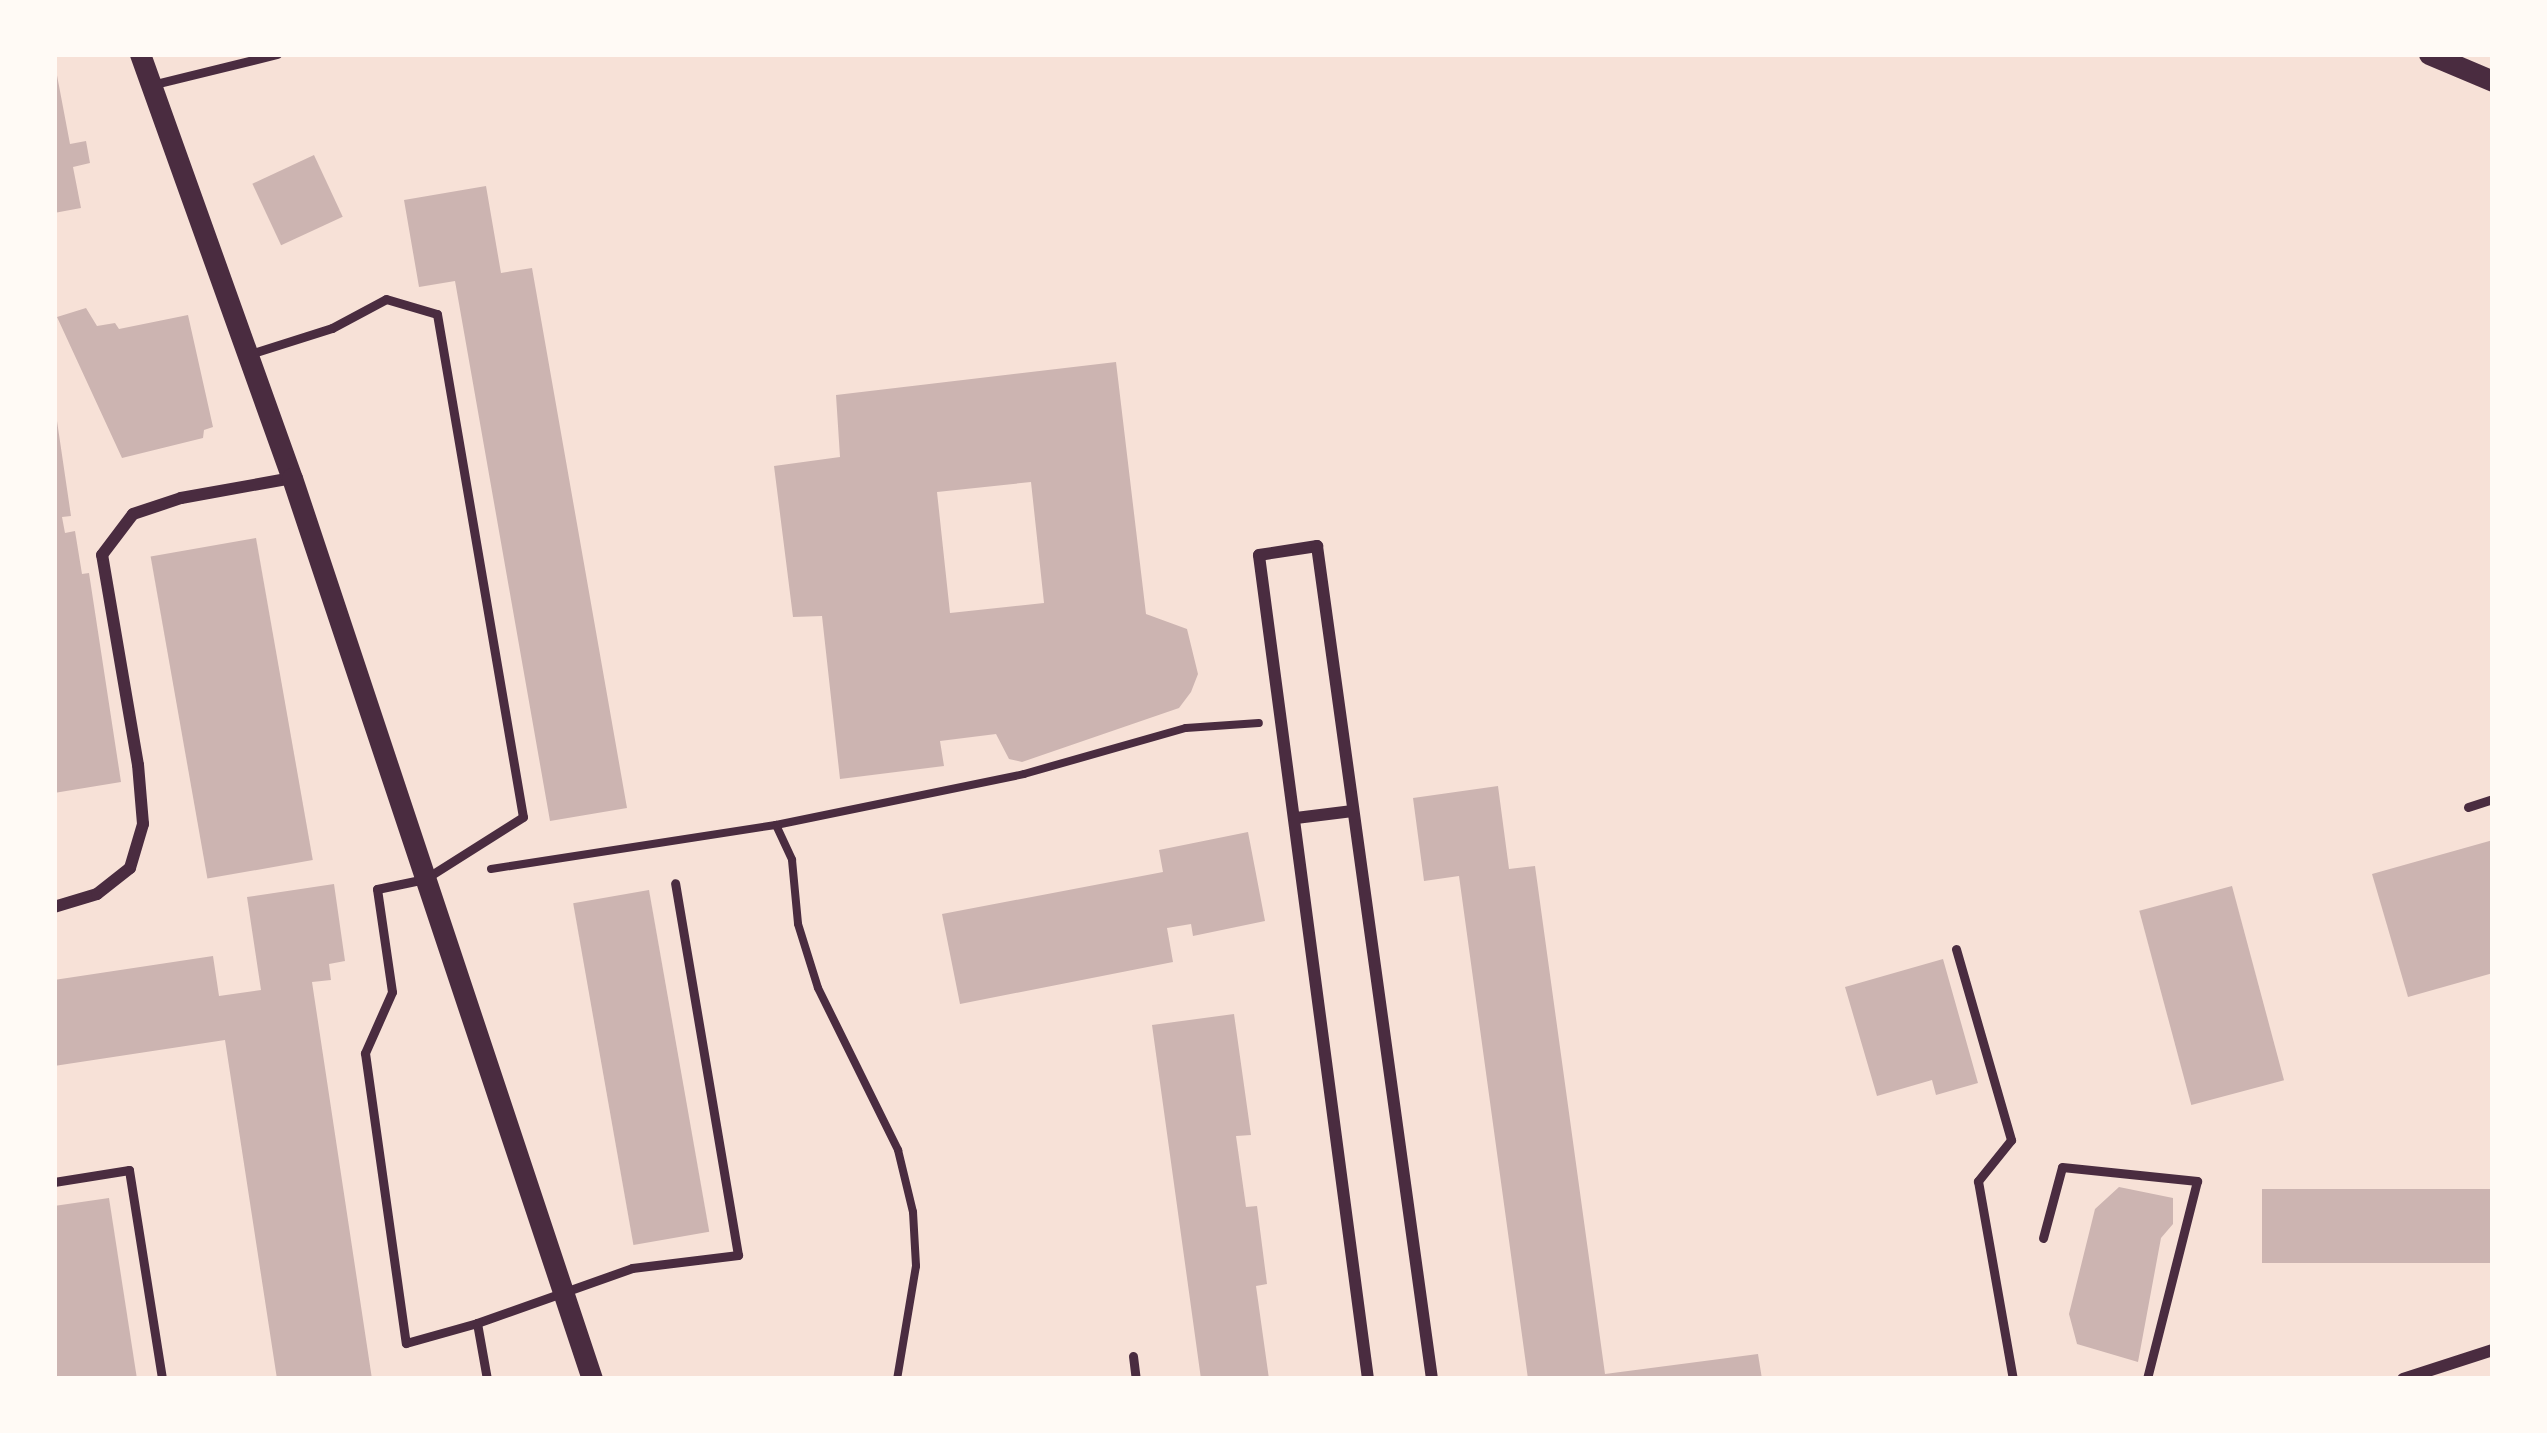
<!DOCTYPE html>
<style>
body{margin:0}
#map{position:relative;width:2547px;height:1433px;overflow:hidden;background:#f7e1d7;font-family:Poppins,sans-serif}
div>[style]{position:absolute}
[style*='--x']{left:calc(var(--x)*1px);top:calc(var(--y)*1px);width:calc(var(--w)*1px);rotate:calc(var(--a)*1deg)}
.building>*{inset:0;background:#ccb4b1;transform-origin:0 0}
.path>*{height:8px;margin:-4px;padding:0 4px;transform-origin:4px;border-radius:4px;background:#4a2c40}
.service>*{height:9px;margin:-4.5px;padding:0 4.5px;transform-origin:4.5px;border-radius:4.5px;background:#4a2c40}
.minor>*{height:12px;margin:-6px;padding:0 6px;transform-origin:6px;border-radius:6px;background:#4a2c40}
.tertiary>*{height:21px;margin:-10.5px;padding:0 10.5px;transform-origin:10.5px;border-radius:10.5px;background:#4a2c40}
span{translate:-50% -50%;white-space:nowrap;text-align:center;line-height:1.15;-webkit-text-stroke:9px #fffaf5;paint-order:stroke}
.frame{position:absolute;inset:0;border:57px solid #fffaf5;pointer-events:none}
</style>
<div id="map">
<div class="building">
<div style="clip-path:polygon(56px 70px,70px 144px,86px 141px,90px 163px,73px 167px,81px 208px,54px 213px)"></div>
<div style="left:314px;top:155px;width:68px;height:68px;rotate:65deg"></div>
<div style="clip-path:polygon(486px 186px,501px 273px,532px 268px,627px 808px,550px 821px,455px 281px,419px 287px,404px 200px)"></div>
<div style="clip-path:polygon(86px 308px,97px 326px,115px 323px,119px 329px,188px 315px,213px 427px,204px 430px,203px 438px,122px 458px,57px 317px)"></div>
<div style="clip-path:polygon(evenodd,1116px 362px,1146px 614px,1187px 629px,1198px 674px,1191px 692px,1179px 708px,1022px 762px,1009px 759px,996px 734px,940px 741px,944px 766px,840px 779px,822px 616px,793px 617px,774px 466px,840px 457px,836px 395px,1116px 362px,1031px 482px,1044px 603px,950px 613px,937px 492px,1031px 482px)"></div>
<div style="clip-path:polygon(57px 421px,71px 516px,62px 517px,65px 533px,75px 531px,82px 574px,89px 573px,121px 782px,54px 793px)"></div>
<div style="left:256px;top:538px;width:327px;height:107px;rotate:80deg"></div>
<div style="clip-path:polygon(1498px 786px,1509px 869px,1535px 866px,1605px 1374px,1758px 1354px,1762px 1379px,1528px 1379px,1459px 876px,1424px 881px,1413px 798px)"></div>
<div style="clip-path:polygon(1248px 832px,1265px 921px,1193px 936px,1191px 924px,1167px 928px,1173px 962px,960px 1004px,942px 914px,1163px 872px,1159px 850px)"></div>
<div style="clip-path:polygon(2493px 840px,2493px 973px,2408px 997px,2372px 874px)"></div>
<div style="clip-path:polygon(334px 884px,345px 961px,329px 964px,331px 980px,312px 982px,372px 1379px,277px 1379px,225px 1040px,54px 1066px,54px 980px,213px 956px,219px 996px,261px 990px,247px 897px)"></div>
<div style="left:2232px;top:886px;width:201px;height:96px;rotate:75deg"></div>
<div style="left:649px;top:890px;width:347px;height:77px;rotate:80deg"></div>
<div style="clip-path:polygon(1943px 959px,1978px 1083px,1936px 1095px,1932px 1080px,1877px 1096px,1845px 987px)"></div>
<div style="clip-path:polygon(1234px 1014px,1251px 1135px,1236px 1136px,1246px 1207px,1257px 1206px,1267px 1284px,1256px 1286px,1269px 1379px,1201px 1379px,1152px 1025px)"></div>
<div style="clip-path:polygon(2119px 1187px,2173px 1198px,2173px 1224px,2161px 1238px,2138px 1362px,2077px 1344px,2069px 1314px,2095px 1209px)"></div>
<div style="left:2493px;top:1189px;width:74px;height:231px;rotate:90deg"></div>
<div style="clip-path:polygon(109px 1198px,137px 1379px,54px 1379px,54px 1206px)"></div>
</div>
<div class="path">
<div style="--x:776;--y:825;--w:38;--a:65"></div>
<div style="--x:792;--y:860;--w:64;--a:84.6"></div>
<div style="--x:798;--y:924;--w:67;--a:72.6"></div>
<div style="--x:818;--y:988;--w:181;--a:63.7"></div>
<div style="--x:898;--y:1150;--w:64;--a:76.4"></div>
<div style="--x:913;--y:1212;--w:54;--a:86.8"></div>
<div style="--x:916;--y:1266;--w:115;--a:99.5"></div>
<div style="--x:491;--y:869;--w:288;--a:-8.8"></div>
<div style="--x:776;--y:825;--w:253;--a:-11.6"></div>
<div style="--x:1024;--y:774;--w:168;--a:-15.9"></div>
<div style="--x:1186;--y:728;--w:73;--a:-3.9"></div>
</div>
<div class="service">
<div style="--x:151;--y:85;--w:130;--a:-13.8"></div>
<div style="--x:250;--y:354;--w:86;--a:-17.6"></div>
<div style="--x:332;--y:328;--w:61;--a:-28.2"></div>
<div style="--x:386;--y:299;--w:53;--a:16.4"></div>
<div style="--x:437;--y:314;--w:510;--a:80.3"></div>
<div style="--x:523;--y:817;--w:116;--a:147.7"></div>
<div style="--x:425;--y:879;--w:49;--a:168.2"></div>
<div style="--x:377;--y:889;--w:104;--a:81.7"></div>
<div style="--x:392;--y:992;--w:67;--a:113.9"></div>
<div style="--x:365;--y:1053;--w:293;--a:82"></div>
<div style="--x:406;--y:1343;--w:74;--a:-15.7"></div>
<div style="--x:477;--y:1323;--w:57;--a:79.9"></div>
<div style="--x:2468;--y:807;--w:26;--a:-18"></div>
<div style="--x:1956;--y:949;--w:199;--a:73.9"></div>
<div style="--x:2011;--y:1140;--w:53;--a:128.8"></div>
<div style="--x:1978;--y:1181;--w:201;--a:80"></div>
<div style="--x:54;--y:1182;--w:76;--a:-9.1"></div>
<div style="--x:129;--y:1170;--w:212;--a:81"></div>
<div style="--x:2043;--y:1238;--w:73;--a:-75"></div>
<div style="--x:2062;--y:1167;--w:136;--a:5.9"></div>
<div style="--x:2197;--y:1181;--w:204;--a:104.2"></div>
<div style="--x:477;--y:1323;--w:164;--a:-19.5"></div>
<div style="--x:632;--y:1268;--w:107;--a:-7"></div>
<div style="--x:738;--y:1255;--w:377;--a:-99.6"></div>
<div style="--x:1133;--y:1356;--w:23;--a:83"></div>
</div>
<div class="minor">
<div style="--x:1296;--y:818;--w:57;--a:-7"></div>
<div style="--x:54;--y:907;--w:45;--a:-16.8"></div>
<div style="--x:97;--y:894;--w:42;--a:-38.2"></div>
<div style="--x:130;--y:868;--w:46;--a:-73.5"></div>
<div style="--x:143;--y:824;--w:59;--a:-94.8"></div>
<div style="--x:138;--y:765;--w:213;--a:-99.7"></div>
<div style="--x:102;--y:555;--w:51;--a:-52.9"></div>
<div style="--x:133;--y:514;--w:51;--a:-18.4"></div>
<div style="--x:181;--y:498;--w:113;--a:-10.2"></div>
<div style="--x:1368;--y:1379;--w:831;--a:-97.54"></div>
<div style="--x:1259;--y:555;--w:59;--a:-8.8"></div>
<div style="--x:1317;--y:546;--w:841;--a:82.14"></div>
<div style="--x:2403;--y:1379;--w:95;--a:-17.9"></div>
</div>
<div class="tertiary">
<div style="--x:140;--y:54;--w:450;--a:70.3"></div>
<div style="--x:292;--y:478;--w:950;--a:71.58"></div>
<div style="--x:2429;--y:54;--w:69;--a:22.9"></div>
</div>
<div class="frame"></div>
</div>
